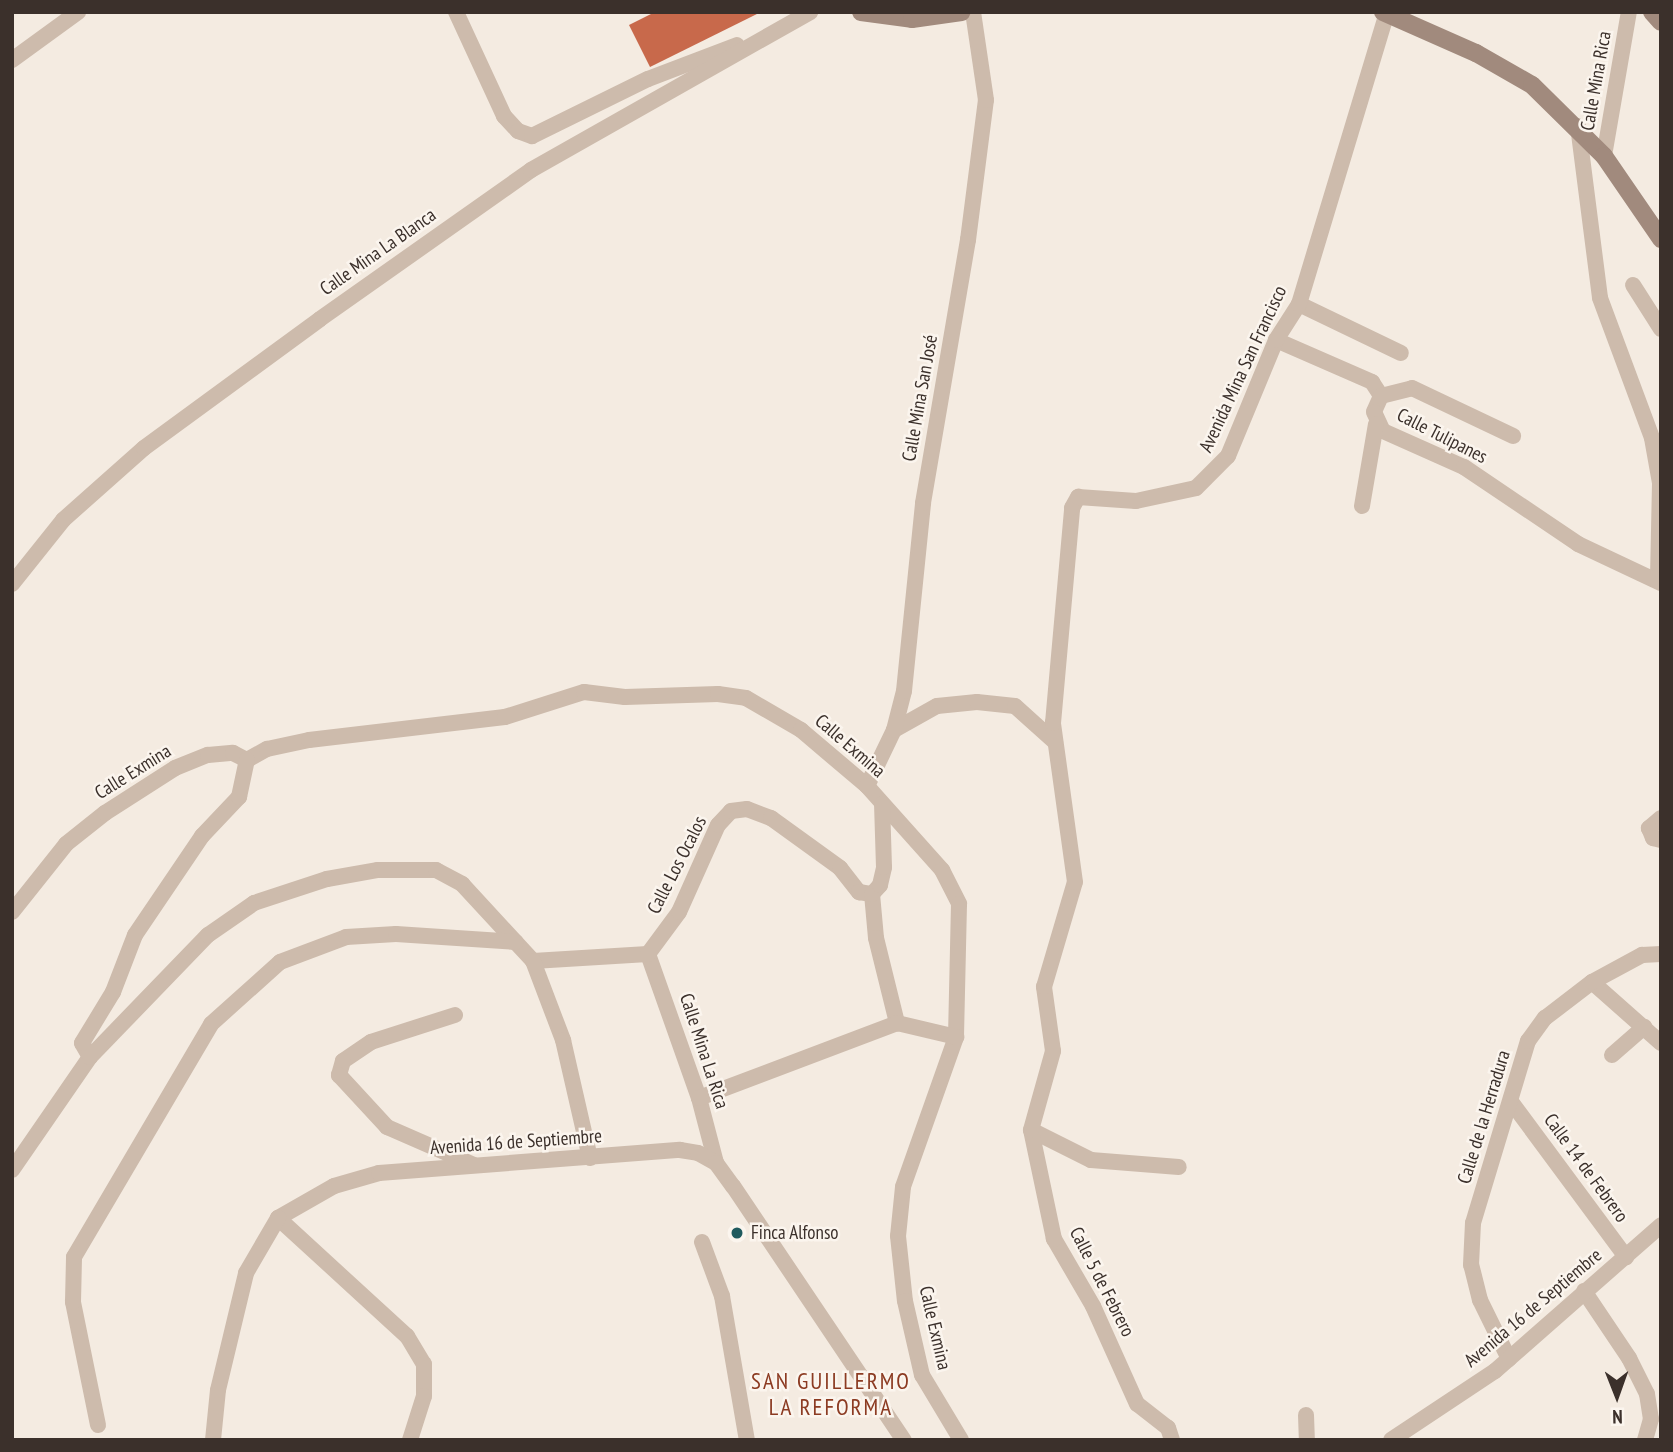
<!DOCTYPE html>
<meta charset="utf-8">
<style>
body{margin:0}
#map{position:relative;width:1673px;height:1452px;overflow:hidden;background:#f4ebe1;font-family:"PT Sans Narrow",sans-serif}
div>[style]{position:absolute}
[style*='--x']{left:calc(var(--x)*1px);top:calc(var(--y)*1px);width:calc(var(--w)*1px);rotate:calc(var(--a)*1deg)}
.building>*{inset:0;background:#c8694b}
.street>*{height:16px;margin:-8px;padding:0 8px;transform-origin:8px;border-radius:8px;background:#cdbbac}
.secondary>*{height:18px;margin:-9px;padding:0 9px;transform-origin:9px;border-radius:9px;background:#a18a7d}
.dots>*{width:19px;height:19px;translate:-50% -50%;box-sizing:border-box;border:4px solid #fbf5ee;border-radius:50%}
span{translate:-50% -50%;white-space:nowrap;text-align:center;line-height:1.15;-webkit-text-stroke:5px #fbf5ee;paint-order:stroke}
.street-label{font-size:19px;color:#3b302b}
.poi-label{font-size:19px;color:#3b302b}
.left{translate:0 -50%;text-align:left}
.quarter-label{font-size:23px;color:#8c3b22;letter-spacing:2px}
.frame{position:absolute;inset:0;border:14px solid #3b302b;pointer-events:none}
.north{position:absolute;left:1582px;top:1361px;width:70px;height:70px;-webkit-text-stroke:5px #fbf5ee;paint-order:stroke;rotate:179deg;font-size:19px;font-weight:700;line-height:28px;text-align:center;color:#3b302b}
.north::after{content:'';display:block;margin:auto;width:24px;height:32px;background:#3b302b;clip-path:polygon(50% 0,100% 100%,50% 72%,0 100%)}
</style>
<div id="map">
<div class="building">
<div style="clip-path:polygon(655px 12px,761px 12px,650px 67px,629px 25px)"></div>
</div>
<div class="street">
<div style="--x:456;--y:12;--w:115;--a:65.2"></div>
<div style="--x:504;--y:116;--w:21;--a:47"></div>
<div style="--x:518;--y:131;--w:15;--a:20"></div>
<div style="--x:532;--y:136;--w:129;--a:-26.2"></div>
<div style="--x:648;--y:79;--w:95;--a:-20.9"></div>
<div style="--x:12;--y:60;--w:82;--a:-36"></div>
<div style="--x:1578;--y:126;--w:173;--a:82.7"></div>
<div style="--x:1600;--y:298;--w:149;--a:69.6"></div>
<div style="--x:1652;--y:438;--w:46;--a:79.9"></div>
<div style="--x:1660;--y:483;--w:97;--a:91.2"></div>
<div style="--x:1604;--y:156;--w:146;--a:-80.2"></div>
<div style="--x:1633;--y:285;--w:52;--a:57.5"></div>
<div style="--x:1299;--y:304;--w:113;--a:25.7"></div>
<div style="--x:1276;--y:340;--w:105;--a:23.6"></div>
<div style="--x:1372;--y:382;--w:17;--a:57"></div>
<div style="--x:1381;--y:396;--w:17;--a:114"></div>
<div style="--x:1374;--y:412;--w:21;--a:65"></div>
<div style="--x:1383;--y:431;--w:89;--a:24"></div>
<div style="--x:1464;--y:467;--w:138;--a:34"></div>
<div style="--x:1578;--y:544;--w:92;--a:25.2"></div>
<div style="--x:1381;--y:396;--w:32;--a:-14"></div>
<div style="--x:1412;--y:388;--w:112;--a:25.4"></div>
<div style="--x:1362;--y:506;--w:83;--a:-80.3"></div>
<div style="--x:12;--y:584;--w:82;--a:-51.4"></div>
<div style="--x:63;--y:520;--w:108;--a:-41.6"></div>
<div style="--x:144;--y:448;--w:218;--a:-36.2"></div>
<div style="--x:320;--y:319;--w:258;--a:-35.2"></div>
<div style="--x:531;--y:170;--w:321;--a:-29.5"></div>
<div style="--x:894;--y:730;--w:49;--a:-29.2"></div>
<div style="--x:937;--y:706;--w:40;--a:-5.7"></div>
<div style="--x:977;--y:702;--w:38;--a:6"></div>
<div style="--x:1015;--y:706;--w:54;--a:42"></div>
<div style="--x:867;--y:786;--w:62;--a:-64.3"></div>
<div style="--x:894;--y:730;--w:40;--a:-75.6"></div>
<div style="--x:904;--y:691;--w:189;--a:-84.2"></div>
<div style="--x:923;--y:503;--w:267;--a:-80.3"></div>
<div style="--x:968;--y:240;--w:141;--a:-82.7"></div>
<div style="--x:986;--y:100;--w:89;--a:-98.4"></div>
<div style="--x:1661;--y:818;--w:16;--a:140"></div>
<div style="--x:1649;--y:828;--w:11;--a:68"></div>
<div style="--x:1653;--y:838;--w:8;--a:14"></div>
<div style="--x:872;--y:894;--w:44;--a:84.8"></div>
<div style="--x:876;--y:938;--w:88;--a:76.1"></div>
<div style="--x:12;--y:912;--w:87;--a:-51.5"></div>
<div style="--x:66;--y:844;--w:50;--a:-38.5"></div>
<div style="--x:105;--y:813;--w:83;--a:-32.7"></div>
<div style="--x:175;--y:768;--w:35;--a:-22"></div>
<div style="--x:208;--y:755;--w:25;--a:-5"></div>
<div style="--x:233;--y:753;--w:16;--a:27"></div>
<div style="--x:247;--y:760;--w:23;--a:-29"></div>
<div style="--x:267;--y:749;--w:43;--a:-12.1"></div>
<div style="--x:309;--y:740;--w:197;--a:-6.7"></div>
<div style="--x:505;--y:717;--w:83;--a:-17.6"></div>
<div style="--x:584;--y:692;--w:41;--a:7"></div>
<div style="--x:625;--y:697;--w:93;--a:-1.8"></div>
<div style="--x:718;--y:694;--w:28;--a:8"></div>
<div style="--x:746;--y:698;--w:64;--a:30.2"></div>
<div style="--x:801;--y:730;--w:87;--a:40.3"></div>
<div style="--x:867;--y:786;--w:113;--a:48.2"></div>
<div style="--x:942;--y:870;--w:38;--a:63"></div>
<div style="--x:959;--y:904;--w:133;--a:91.3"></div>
<div style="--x:956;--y:1037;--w:159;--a:109.5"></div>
<div style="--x:903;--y:1187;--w:49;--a:95.8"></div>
<div style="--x:898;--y:1236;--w:65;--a:83.9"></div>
<div style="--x:905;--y:1301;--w:76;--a:77.1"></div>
<div style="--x:922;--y:1375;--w:76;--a:59"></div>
<div style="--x:648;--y:954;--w:153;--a:70.5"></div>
<div style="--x:699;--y:1098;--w:67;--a:75.3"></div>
<div style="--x:533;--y:961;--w:115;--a:-3.5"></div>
<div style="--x:648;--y:954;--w:52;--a:-53.6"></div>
<div style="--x:679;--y:912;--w:95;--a:-65.9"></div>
<div style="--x:718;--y:825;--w:19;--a:-47"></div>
<div style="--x:731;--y:811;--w:16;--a:-7"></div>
<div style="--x:747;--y:809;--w:26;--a:21"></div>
<div style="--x:771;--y:818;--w:85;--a:35.9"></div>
<div style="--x:840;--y:868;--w:31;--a:52"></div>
<div style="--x:859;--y:892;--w:13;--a:9"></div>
<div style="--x:872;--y:894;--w:12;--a:-48"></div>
<div style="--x:880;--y:885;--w:18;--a:-77"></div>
<div style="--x:884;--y:867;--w:63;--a:-91.8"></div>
<div style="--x:1592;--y:982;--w:92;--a:41.5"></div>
<div style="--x:455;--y:1015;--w:88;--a:162.2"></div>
<div style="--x:371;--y:1042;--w:34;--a:146"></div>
<div style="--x:343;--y:1061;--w:15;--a:106"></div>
<div style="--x:339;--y:1075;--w:71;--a:47.3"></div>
<div style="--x:387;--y:1127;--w:95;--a:23.6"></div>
<div style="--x:1612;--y:1055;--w:43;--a:-41.2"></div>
<div style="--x:90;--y:1057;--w:16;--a:-120"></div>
<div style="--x:82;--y:1043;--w:60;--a:-58.7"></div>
<div style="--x:113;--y:992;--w:61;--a:-68.9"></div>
<div style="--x:135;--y:935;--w:120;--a:-55.9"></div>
<div style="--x:202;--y:836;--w:54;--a:-46.5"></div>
<div style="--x:239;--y:797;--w:38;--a:-78"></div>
<div style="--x:699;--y:1098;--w:212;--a:-20.7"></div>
<div style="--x:897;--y:1023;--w:61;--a:13.3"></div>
<div style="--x:1512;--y:1103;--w:192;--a:53.5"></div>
<div style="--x:1031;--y:1130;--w:67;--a:26.6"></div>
<div style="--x:1091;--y:1160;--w:88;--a:4.5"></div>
<div style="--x:12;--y:1170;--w:137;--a:-55.4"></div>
<div style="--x:90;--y:1057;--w:170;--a:-46"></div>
<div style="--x:208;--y:935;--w:56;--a:-34.8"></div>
<div style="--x:254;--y:903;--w:77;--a:-18.2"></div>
<div style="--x:327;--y:879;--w:52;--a:-10"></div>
<div style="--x:378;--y:870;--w:58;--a:0"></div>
<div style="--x:436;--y:870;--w:30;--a:28"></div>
<div style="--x:462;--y:884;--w:105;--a:47.3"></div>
<div style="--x:533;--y:961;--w:85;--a:69.2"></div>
<div style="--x:563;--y:1040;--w:121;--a:77.1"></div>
<div style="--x:278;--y:1218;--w:64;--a:-29.7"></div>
<div style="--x:334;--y:1186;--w:47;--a:-16.1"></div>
<div style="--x:379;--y:1173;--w:302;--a:-4.4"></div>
<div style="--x:680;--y:1150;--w:18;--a:9"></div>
<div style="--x:698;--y:1153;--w:21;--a:29"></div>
<div style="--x:716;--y:1163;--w:29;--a:54"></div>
<div style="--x:733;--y:1186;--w:306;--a:56.1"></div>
<div style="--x:278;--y:1218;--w:175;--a:42.5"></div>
<div style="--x:407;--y:1336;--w:33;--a:59"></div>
<div style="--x:424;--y:1364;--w:32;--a:90"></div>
<div style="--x:424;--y:1396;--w:46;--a:107.7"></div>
<div style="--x:702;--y:1242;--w:58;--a:69.7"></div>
<div style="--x:722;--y:1296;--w:146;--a:80.2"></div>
<div style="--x:1584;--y:1291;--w:81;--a:56.1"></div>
<div style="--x:1629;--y:1358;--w:40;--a:63.4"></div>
<div style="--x:1647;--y:1394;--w:25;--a:81"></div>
<div style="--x:1651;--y:1419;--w:22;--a:106"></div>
<div style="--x:1509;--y:1359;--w:66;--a:-116.2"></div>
<div style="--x:1480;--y:1300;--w:36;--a:-104"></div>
<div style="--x:1471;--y:1265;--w:42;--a:-87.3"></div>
<div style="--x:1473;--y:1223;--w:190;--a:-73.2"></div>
<div style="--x:1528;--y:1041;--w:29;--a:-54"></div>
<div style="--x:1545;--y:1018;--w:59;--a:-37.5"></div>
<div style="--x:1592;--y:982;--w:57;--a:-28.4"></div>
<div style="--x:1642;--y:955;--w:19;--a:-3"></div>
<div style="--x:1306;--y:1415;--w:25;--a:88"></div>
<div style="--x:98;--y:1425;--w:126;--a:-101.5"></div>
<div style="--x:73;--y:1302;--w:45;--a:-88.7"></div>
<div style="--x:74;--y:1257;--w:270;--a:-59.5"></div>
<div style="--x:211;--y:1024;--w:93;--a:-41.9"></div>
<div style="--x:280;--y:962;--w:71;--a:-20.7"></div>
<div style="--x:346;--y:937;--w:50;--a:-3.4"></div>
<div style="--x:396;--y:934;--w:120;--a:3.8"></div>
<div style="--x:213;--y:1440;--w:50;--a:-84.3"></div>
<div style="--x:218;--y:1390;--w:120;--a:-76.5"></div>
<div style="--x:246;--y:1273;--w:64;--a:-59.8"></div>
<div style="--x:1172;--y:1440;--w:13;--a:-108"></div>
<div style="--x:1168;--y:1428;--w:39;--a:-142"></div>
<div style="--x:1137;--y:1404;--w:107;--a:-114.2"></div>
<div style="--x:1093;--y:1306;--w:78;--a:-120.2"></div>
<div style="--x:1054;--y:1239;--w:111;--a:-101.9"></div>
<div style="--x:1031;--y:1130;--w:82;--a:-74.4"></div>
<div style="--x:1053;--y:1051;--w:65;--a:-98"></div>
<div style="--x:1044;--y:987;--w:109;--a:-73.6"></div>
<div style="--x:1075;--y:882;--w:161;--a:-97.9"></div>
<div style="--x:1053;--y:723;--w:216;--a:-84.9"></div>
<div style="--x:1072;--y:508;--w:13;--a:-61"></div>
<div style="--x:1078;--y:497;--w:58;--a:3.9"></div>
<div style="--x:1136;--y:501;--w:61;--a:-12.2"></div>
<div style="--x:1196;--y:488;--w:45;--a:-45"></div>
<div style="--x:1228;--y:456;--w:126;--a:-67.5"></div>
<div style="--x:1276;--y:340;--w:43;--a:-57.4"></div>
<div style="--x:1299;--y:304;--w:305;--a:-73.2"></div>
<div style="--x:1391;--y:1440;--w:125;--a:-33.6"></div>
<div style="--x:1495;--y:1371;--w:221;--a:-41.3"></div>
</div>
<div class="secondary">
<div style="--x:861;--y:12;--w:51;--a:7.8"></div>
<div style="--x:912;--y:19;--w:50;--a:-8"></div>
<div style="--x:1383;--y:12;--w:102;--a:23.8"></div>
<div style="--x:1476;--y:53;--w:64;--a:29.7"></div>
<div style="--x:1532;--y:85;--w:101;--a:44.6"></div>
<div style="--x:1604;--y:156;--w:101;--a:55.5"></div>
<div style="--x:1652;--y:12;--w:13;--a:48"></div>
</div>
<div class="dots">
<div style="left:737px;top:1233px;background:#1f5a5e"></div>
</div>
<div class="street-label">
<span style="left:1596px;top:81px;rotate:-80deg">Calle Mina Rica</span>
<span style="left:378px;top:252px;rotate:-35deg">Calle Mina La Blanca</span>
<span style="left:1243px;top:369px;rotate:-65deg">Avenida Mina San Francisco</span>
<span style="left:920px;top:398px;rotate:-80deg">Calle Mina San José</span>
<span style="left:1442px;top:436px;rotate:27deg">Calle Tulipanes</span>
<span style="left:850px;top:746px;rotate:41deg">Calle Exmina</span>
<span style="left:133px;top:772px;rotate:-32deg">Calle Exmina</span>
<span style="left:677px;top:865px;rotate:-63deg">Calle Los Ocalos</span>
<span style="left:704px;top:1051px;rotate:72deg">Calle Mina La Rica</span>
<span style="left:1484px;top:1117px;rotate:-73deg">Calle de la Herradura</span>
<span style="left:516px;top:1142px;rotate:-4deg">Avenida 16 de Septiembre</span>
<span style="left:1586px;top:1168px;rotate:54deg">Calle 14 de Febrero</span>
<span style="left:1102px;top:1282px;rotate:63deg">Calle 5 de Febrero</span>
<span style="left:1533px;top:1308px;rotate:-40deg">Avenida 16 de Septiembre</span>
<span style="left:935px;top:1328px;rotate:77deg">Calle Exmina</span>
</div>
<div class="poi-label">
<span class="left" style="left:751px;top:1233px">Finca Alfonso</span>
</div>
<div class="quarter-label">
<span style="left:831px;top:1394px">SAN GUILLERMO<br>LA REFORMA</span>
</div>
<div class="frame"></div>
<div class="north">N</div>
</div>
